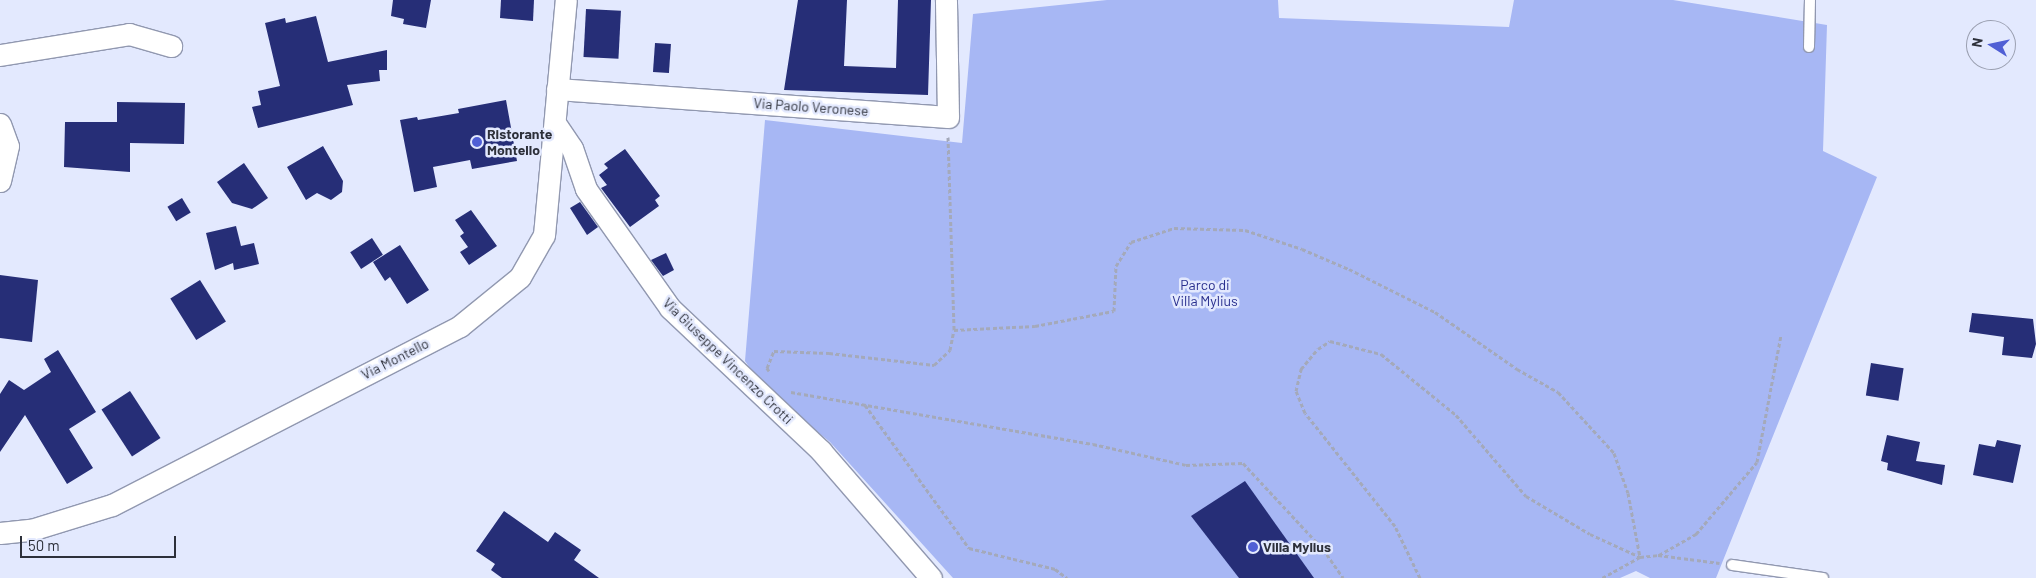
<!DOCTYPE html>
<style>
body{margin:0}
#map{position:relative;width:2036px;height:578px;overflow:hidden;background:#e3e9fe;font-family:Barlow,sans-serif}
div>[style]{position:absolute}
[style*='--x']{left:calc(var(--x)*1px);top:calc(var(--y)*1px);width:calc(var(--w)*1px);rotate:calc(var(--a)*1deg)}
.green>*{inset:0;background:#a7b7f4}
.building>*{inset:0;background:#262e77;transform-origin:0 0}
.path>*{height:3px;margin-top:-1.5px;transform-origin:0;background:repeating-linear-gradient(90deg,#a4a9ba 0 4px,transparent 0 6.5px)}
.roads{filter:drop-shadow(1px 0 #9198b0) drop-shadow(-1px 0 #9198b0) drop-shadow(0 1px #9198b0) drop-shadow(0 -1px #9198b0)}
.service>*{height:10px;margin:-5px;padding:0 5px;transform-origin:5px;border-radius:5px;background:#fff}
.minor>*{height:21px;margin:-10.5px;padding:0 10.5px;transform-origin:10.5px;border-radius:10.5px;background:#fff}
.dots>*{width:14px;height:14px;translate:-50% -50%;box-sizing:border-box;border:2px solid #e3e9fe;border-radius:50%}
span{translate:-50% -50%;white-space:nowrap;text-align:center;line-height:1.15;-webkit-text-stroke:5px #e3e9fe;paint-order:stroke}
.street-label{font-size:14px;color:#2d303a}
.poi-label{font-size:14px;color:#2d303a;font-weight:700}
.left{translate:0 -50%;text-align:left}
.park-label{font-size:14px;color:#292f8e}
.north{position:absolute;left:1966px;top:20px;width:50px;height:50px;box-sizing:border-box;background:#e3e9fe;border:1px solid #9a9fb0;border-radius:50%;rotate:280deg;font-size:14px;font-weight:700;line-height:20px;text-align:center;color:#2d303a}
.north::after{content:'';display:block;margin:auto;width:18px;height:22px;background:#505fd5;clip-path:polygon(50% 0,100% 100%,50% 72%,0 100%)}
.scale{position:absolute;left:20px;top:536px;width:156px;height:22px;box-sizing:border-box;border:2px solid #2d303a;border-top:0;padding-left:6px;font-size:15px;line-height:18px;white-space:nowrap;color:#2d303a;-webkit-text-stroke:4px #e3e9fe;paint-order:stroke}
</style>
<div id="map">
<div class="green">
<div style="clip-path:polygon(1107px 0,1278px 0,1279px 18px,1509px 27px,1514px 0,1673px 0,1827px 25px,1823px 151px,1877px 177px,1716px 578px,1650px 578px,1636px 571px,1620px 578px,953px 578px,830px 442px,764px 388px,745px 361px,765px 120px,962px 143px,973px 14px)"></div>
</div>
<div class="building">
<div style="clip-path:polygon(393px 0,431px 0,426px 28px,403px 24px,404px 19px,391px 16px)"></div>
<div style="clip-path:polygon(501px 0,534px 0,533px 21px,500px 18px)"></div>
<div style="clip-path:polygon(798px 0,847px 0,844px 66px,896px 68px,898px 0,931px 0,928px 95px,784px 90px)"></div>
<div style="left:586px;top:9px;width:35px;height:48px;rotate:3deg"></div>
<div style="clip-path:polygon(316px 16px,328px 62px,387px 50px,387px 70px,379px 70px,380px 81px,347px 85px,353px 105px,258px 128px,252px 107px,261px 105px,258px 91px,280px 86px,265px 23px,285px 18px,286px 23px)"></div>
<div style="left:655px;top:43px;width:16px;height:29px;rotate:4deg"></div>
<div style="clip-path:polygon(506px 100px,517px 161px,472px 169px,470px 160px,433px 167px,437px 187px,414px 192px,400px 120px,417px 117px,418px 120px,459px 113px,458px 109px)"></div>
<div style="clip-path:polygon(117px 102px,185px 103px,184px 144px,130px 143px,130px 172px,64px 167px,65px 122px,117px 122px)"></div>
<div style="clip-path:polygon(323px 146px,343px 181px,342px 192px,331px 200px,317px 193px,306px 200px,287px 167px)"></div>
<div style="clip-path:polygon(625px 149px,660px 196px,655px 200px,659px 206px,630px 227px,601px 188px,607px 185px,599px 175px,608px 168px,604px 164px)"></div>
<div style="clip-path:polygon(244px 163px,268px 198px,252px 209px,232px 203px,217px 182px)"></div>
<div style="left:182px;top:198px;width:17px;height:17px;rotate:59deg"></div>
<div style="clip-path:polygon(580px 202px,598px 227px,587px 235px,570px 208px)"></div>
<div style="clip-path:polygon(471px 210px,497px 246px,469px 265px,460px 252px,468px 247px,460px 236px,464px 233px,455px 220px)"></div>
<div style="clip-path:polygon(236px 226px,241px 246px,254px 243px,259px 264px,234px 270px,233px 263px,215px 270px,206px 233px)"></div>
<div style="left:372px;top:238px;width:20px;height:26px;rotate:57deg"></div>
<div style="clip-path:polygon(400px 245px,429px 290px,407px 304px,390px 277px,385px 281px,373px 262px)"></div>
<div style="clip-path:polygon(666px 253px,674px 270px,663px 276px,651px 260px)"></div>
<div style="clip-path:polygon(0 275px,38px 280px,32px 342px,0 338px)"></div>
<div style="left:200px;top:280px;width:49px;height:35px;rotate:58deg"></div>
<div style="clip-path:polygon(1972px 313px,2033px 319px,2036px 344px,2032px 358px,2002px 355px,2004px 337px,1969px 332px)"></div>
<div style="clip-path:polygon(58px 350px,96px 412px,69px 429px,93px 468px,67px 484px,25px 415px,0 452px,0 394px,9px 380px,24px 390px,51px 372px,44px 359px)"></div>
<div style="left:1871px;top:363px;width:33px;height:33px;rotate:9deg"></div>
<div style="left:130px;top:391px;width:56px;height:34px;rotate:57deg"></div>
<div style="clip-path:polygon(1887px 435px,1920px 442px,1916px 461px,1945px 465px,1942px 485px,1887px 470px,1888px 463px,1881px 461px)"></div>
<div style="clip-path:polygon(1997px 440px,2021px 445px,2013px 483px,1973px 475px,1979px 444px,1995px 447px)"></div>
<div style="clip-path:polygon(1245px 481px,1314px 578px,1239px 578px,1191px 516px)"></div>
<div style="clip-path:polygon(504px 511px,548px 542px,555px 532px,581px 550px,574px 560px,599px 578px,502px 578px,491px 570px,495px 564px,476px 551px)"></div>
</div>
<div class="path">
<div style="--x:948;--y:137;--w:193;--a:88.2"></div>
<div style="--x:954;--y:330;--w:81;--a:-2.8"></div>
<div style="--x:1035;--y:326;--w:80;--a:-10.8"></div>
<div style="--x:1114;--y:311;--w:45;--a:-87.5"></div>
<div style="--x:1116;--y:266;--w:28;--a:-58"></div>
<div style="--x:1131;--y:242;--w:45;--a:-18"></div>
<div style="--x:1174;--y:228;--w:71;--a:1.6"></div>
<div style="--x:1245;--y:230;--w:60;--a:18.4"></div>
<div style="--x:1302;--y:249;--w:51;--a:23.1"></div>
<div style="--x:1349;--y:269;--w:96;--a:26.6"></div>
<div style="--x:1435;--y:312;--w:100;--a:34.8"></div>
<div style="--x:1517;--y:369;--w:47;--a:29.3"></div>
<div style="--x:1558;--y:392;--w:83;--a:47.4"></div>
<div style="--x:1614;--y:453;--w:42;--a:70.7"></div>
<div style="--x:1628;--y:493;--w:65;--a:79.4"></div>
<div style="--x:1640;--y:557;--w:43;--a:151.1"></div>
<div style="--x:769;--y:371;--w:4;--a:-124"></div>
<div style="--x:767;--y:368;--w:18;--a:-68"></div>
<div style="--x:774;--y:351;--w:55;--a:2.1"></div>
<div style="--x:829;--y:353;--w:106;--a:6.5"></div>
<div style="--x:934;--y:365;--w:22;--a:-43"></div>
<div style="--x:950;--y:350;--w:20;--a:-79"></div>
<div style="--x:791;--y:392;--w:306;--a:9.8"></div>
<div style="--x:1093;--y:444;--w:95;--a:12.7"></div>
<div style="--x:1186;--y:465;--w:57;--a:-2"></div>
<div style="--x:1243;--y:463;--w:117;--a:47.1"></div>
<div style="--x:1323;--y:549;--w:35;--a:55"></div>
<div style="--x:865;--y:405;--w:177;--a:54"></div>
<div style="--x:969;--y:548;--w:89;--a:13.7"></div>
<div style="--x:1055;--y:569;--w:15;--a:37"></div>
<div style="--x:1659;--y:555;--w:43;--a:-29.6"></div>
<div style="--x:1696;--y:534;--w:94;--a:-49.7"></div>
<div style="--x:1757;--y:462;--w:129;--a:-79.3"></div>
<div style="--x:1420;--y:578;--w:58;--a:-115.7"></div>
<div style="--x:1395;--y:526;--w:144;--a:-128.5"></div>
<div style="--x:1305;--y:413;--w:24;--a:-112"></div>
<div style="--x:1296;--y:391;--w:23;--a:-77"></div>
<div style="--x:1301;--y:369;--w:26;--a:-50"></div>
<div style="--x:1318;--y:349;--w:14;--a:-34"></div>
<div style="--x:1330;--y:341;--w:53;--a:14.3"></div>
<div style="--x:1381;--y:354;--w:97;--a:39.1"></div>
<div style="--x:1456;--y:415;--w:107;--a:49.2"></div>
<div style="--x:1526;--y:496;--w:74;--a:30.7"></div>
<div style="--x:1590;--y:534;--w:55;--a:24.7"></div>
<div style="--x:1640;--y:557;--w:18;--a:-6"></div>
<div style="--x:1658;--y:555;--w:62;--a:7.5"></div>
</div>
<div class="roads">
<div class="service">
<div style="--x:1809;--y:47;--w:47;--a:-88.8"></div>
<div style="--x:1732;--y:565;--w:92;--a:8.1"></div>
</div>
<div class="minor">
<div style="--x:0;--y:55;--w:131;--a:-9.2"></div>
<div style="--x:129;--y:34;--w:44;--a:15.9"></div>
<div style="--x:557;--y:89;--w:392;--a:4.1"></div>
<div style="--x:948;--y:117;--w:117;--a:-91"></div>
<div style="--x:555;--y:123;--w:30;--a:56"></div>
<div style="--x:572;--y:148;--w:43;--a:71.1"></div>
<div style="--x:586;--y:189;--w:146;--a:54.8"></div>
<div style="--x:670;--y:308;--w:208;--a:43.4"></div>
<div style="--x:821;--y:451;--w:168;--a:49.1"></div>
<div style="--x:0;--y:124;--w:23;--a:70"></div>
<div style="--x:8;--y:146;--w:36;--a:103"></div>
<div style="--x:0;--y:533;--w:31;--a:-6"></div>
<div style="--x:31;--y:530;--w:85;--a:-17.2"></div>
<div style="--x:112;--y:505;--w:391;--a:-27.2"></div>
<div style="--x:460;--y:326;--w:77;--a:-39.2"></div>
<div style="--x:520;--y:277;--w:48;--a:-60.3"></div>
<div style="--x:544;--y:235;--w:236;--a:-84.7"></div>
</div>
</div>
<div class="dots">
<div style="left:477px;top:142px;background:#505fd5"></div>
<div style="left:1253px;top:547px;background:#505fd5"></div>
</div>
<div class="street-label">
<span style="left:811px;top:107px;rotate:4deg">Via Paolo Veronese</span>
<span style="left:395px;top:359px;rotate:-27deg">Via Montello</span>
<span style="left:728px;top:361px;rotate:44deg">Via Giuseppe Vincenzo Crotti</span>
</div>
<div class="poi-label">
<span class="left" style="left:487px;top:142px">Ristorante<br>Montello</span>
<span class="left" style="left:1263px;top:547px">Villa Mylius</span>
</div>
<div class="park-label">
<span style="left:1205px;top:293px">Parco di<br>Villa Mylius</span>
</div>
<div class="north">N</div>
<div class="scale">50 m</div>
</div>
